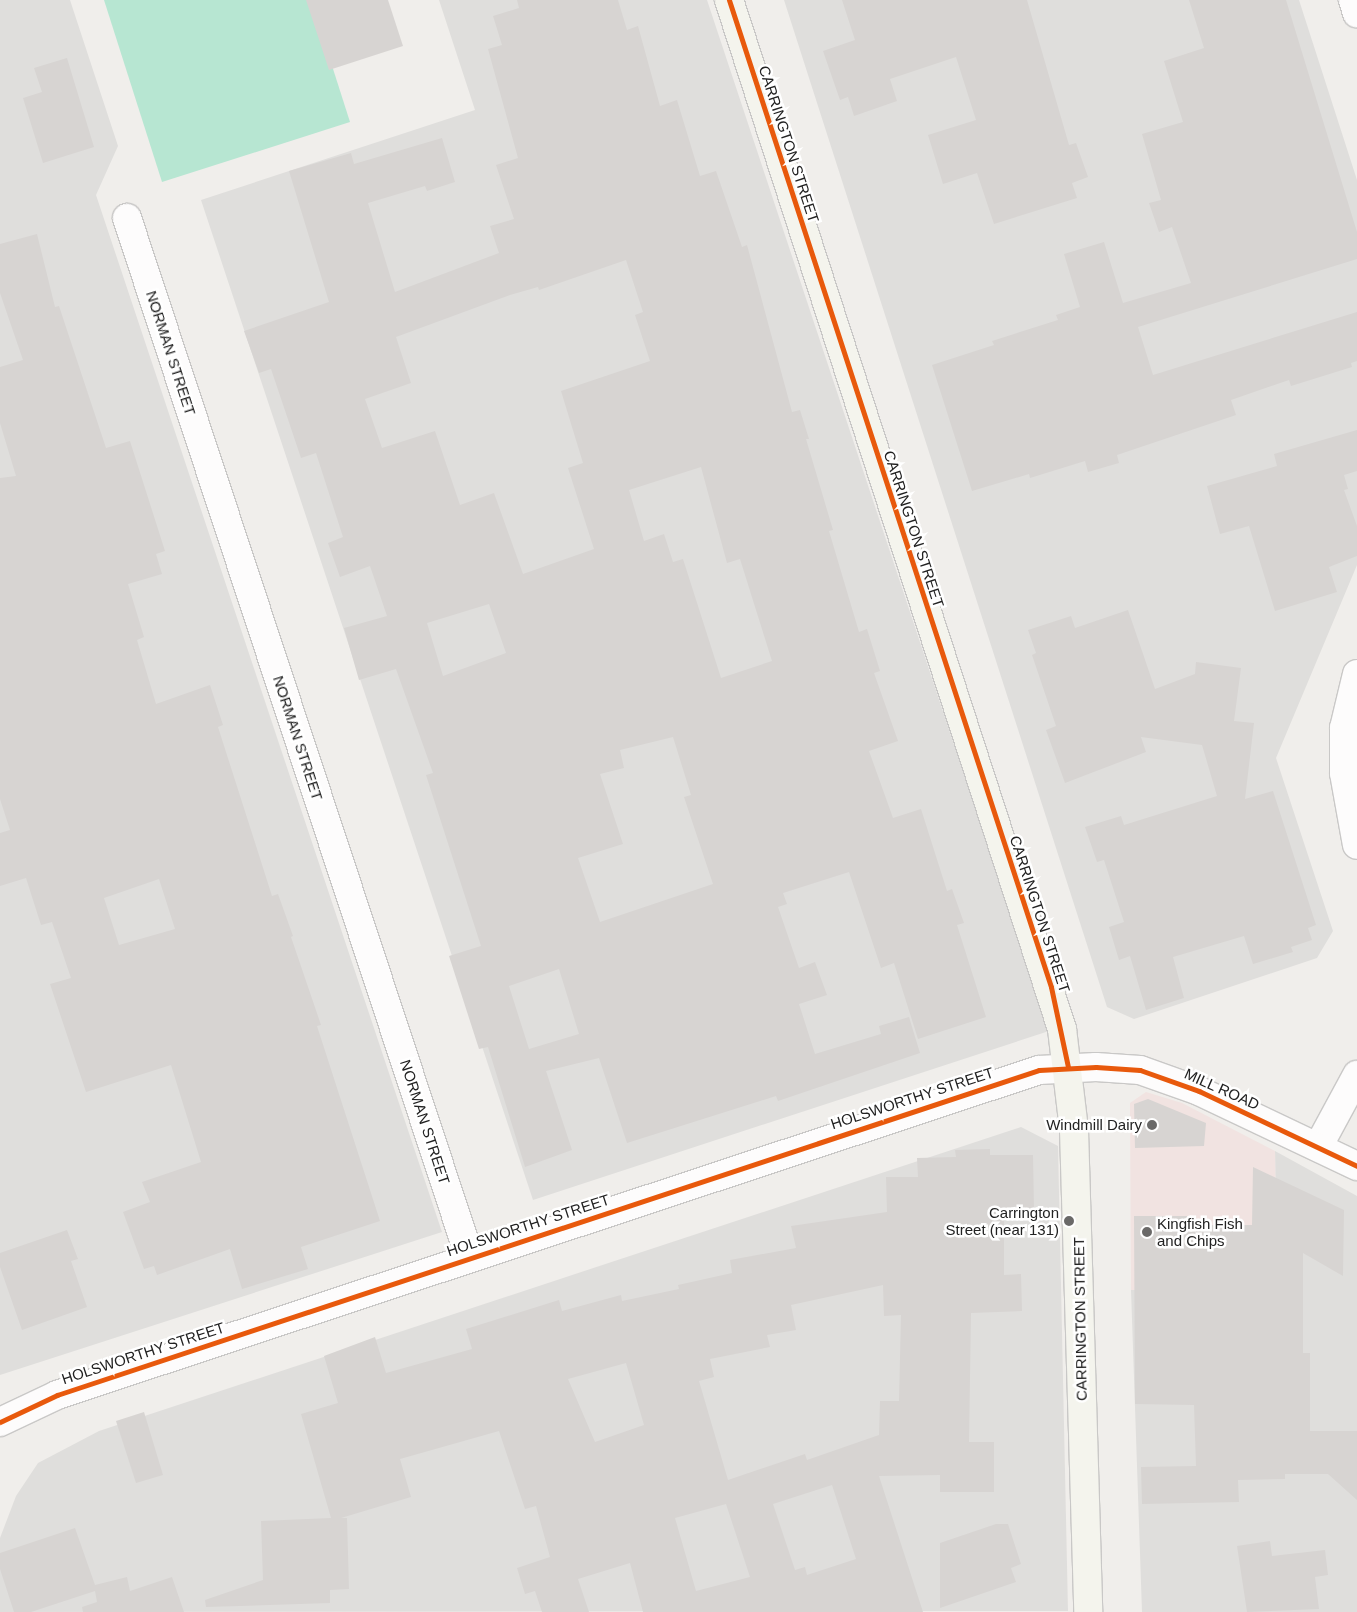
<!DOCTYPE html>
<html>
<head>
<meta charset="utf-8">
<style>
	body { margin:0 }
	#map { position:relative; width:1357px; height:1612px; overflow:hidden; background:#f0eeeb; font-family:Helvetica,sans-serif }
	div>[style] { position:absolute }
	.residential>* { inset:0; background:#dfdedc }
	.commercial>* { inset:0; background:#f1e3e1 }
	.pitch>* { inset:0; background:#b7e6d2 }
	.building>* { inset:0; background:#d7d4d2 }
	.roads { filter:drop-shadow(1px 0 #c9c8c7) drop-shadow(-1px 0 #c9c8c7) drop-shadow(0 1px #c9c8c7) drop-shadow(0 -1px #c9c8c7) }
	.minor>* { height:28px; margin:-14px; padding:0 14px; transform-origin:14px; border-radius:14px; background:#fdfcfc }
	.secondary>* { height:28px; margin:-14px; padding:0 14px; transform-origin:14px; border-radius:14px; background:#f4f4ed }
	.cycleway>* { height:5px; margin:-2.5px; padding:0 2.5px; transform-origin:2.5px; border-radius:2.5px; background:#e8590c }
	.dots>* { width:14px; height:14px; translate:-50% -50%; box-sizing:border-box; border:2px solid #fff; border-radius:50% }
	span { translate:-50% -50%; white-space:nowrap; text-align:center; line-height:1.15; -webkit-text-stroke:5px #fff; paint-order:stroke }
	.street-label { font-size:15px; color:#222 }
	.poi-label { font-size:15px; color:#222 }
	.right { translate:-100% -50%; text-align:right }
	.left { translate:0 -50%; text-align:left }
</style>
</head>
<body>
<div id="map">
	<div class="residential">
		<i style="clip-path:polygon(0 0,70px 0,118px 146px,96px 195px,442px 1232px,0 1375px)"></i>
		<i style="clip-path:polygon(439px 0,707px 0,1049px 1031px,533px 1200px,201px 200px,475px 110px)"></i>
		<i style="clip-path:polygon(784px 0,1299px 0,1357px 180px,1357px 565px,1276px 758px,1333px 931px,1317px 958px,1134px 1019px,1107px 1007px)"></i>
		<i style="clip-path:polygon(1021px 1127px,1058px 1146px,1068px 1611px,0 1612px,0 1538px,16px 1496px,38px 1463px,99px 1431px)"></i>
		<i style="clip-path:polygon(1275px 1151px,1357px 1196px,1357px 1612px,1142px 1612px,1131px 1290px,1277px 1289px)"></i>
	</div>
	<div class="commercial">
		<i style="clip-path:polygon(1146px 1092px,1182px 1103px,1275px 1151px,1277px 1289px,1131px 1290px,1130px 1103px)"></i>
	</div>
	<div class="pitch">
		<i style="clip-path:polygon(104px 0,311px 0,350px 122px,162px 182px)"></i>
	</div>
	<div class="building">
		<i style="clip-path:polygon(306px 0,388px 0,403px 46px,329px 70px)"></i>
		<i style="clip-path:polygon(evenodd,517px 0,618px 0,627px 30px,638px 26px,660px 106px,677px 100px,700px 176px,716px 171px,742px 247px,747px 245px,792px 412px,800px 410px,809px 439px,806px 439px,833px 530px,829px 531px,859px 632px,867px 629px,880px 671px,874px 673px,898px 741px,869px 751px,893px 818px,921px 809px,947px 891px,952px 889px,964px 923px,957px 925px,986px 1017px,918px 1039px,894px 963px,881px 968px,849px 872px,783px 893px,787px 904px,778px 907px,799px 968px,815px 962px,827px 995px,799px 1004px,815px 1054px,881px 1034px,879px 1026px,909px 1017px,920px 1053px,778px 1101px,776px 1096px,627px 1143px,599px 1058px,546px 1071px,572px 1150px,525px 1167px,488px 1047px,479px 1049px,449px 956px,481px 946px,426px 775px,433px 773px,396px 669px,359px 680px,344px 628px,387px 616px,370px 566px,340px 577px,328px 543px,343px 537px,316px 453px,301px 458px,271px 369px,259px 373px,244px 331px,329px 302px,289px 171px,351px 153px,354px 164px,442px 138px,455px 182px,427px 191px,425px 186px,368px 203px,395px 292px,499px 253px,490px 226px,514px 219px,496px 165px,518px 158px,488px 49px,502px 45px,493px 16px,519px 8px,517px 0,626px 260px,643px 312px,635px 315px,650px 361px,561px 391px,583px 463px,568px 468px,594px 549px,523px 574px,494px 493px,460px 505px,435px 431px,382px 448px,365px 399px,411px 383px,396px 337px,510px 295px,538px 287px,539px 290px,626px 260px,517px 0,701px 467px,727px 563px,740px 559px,772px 661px,721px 678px,683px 559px,673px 562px,664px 534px,644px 541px,629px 490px,701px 467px,517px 0,489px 604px,506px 653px,443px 676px,427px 623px,489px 604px,517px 0,673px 737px,691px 795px,684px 797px,713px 884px,600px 922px,578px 858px,623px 844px,600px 774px,624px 768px,620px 750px,673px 737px,517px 0,559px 969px,579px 1034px,529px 1049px,509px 986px,559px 969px)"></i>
		<i style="clip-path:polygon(842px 0,1027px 0,1069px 145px,1076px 143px,1088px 177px,1072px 183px,1077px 198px,994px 224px,977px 173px,943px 184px,928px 135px,976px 120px,956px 57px,890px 79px,897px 101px,854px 116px,848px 97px,840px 100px,823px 51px,855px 40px)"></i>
		<i style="clip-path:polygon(1189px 0,1286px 0,1357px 232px,1357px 259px,1138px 327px,1153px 375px,1357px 312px,1357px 361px,1351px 363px,1352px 367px,1291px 386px,1289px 380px,1231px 400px,1236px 415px,1117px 455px,1119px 463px,1088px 472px,1085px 461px,1030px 478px,1029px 474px,972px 491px,932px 365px,994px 345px,992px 341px,1058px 320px,1056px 315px,1080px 307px,1064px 254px,1104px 242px,1123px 303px,1191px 283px,1172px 227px,1159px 232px,1149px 203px,1161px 200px,1142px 134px,1183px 122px,1164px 61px,1204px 48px)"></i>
		<i style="clip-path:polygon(67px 58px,94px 147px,43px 163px,23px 98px,42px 92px,34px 68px)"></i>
		<i style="clip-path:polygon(evenodd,37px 234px,55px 307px,59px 306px,106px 448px,130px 441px,165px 551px,156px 554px,162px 574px,128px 584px,144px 637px,137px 640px,156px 704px,210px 685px,223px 725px,218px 727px,242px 802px,272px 896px,278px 894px,293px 936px,291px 937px,321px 1025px,317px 1026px,380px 1221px,301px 1247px,308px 1269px,242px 1289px,230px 1249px,157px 1275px,154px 1266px,144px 1269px,123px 1212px,150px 1202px,142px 1182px,201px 1162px,171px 1065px,86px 1092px,50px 984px,71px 978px,52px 922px,41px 925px,26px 878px,0 886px,0 833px,10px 830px,0 799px,0 478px,16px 476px,0 423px,0 367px,23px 360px,0 293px,0 244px,37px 234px,159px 879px,175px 929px,119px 945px,104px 898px,159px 879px)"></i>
		<i style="clip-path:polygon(1357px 430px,1357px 471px,1344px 475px,1348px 489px,1344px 490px,1357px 526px,1357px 556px,1329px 567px,1337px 592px,1275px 611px,1249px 526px,1220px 534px,1207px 486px,1277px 466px,1274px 454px)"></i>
		<i style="clip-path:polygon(1128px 610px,1155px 689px,1195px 674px,1196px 662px,1241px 668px,1234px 721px,1254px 723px,1245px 799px,1273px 791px,1316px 925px,1308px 928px,1312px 940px,1291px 947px,1293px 952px,1253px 964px,1244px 936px,1173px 957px,1184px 998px,1146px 1010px,1130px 956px,1119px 960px,1109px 927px,1124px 922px,1104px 860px,1097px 862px,1085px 827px,1121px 816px,1124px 825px,1217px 796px,1202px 745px,1141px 737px,1146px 752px,1065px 783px,1046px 730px,1056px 726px,1032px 655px,1036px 653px,1028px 630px,1071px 616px,1075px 628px)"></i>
		<i style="clip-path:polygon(1148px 1099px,1206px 1123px,1204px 1146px,1135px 1148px,1134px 1104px)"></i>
		<i style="clip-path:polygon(evenodd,990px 1149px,990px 1155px,1033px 1155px,1034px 1210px,1004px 1211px,1004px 1275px,1021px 1274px,1022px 1311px,971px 1313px,969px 1442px,994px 1442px,994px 1492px,940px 1492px,940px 1475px,879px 1476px,923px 1612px,643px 1612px,630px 1563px,578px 1579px,589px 1612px,542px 1612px,535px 1591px,525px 1594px,517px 1568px,550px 1557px,536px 1506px,525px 1509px,499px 1431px,400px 1459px,411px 1497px,341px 1518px,347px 1518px,349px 1589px,330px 1590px,330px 1603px,206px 1607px,205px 1600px,263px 1580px,261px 1521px,331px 1518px,301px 1414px,338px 1403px,324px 1356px,375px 1337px,386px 1373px,472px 1349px,466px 1329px,559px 1300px,562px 1311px,621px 1295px,622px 1301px,679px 1289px,678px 1285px,732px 1273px,730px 1260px,796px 1248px,791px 1226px,887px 1212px,886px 1177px,918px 1177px,917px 1158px,956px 1157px,955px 1150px,990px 1149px,883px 1285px,884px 1316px,901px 1315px,899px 1401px,880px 1401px,879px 1435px,807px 1460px,805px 1454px,728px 1480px,699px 1381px,714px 1377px,710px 1359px,770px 1347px,767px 1335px,796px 1330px,791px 1305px,883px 1285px,990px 1149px,626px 1363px,644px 1425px,595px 1442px,568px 1379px,626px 1363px,990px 1149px,832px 1485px,856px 1559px,807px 1575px,805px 1567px,795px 1570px,773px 1504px,832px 1485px,990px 1149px,726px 1504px,750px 1577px,696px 1591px,675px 1518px,726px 1504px)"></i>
		<i style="clip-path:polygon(1253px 1167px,1344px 1210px,1343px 1276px,1303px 1253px,1303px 1353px,1310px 1353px,1310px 1431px,1357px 1431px,1357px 1500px,1328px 1474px,1285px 1474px,1285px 1479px,1238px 1480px,1239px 1502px,1142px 1504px,1141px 1467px,1196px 1466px,1194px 1405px,1135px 1404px,1134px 1216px,1187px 1216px,1187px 1225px,1252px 1225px)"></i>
		<i style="clip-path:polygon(67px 1230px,78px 1259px,71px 1261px,87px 1307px,22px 1330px,0 1267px,0 1253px)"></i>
		<i style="clip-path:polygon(144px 1412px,163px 1475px,136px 1483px,116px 1421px)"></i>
		<i style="clip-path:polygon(996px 1524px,1008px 1524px,1021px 1564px,1011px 1568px,1016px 1582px,940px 1608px,940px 1543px)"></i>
		<i style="clip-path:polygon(75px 1528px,95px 1585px,127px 1577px,130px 1591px,172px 1577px,184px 1612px,83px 1612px,82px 1607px,97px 1602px,95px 1591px,31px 1612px,14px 1612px,0 1569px,0 1553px)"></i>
		<i style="clip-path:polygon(1270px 1541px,1272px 1556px,1325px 1550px,1328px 1575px,1315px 1577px,1319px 1609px,1247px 1612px,1237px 1546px)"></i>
	</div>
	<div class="roads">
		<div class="minor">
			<i style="left:1353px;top:0;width:14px;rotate:73deg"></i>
			<i style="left:127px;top:218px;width:1095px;rotate:71.75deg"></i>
			<i style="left:1357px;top:674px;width:56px;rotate:103.5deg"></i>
			<i style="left:1344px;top:728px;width:45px;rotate:90deg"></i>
			<i style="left:1344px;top:773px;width:73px;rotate:79.8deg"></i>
			<i style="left:1318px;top:1147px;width:82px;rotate:-61.6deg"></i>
			<i style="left:0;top:1422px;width:63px;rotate:-25.3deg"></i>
			<i style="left:57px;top:1395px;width:1034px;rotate:-18.31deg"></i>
			<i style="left:1039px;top:1070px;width:57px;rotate:-3deg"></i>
			<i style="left:1096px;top:1067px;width:44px;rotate:3.9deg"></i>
			<i style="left:1140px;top:1070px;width:63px;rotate:19.6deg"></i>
			<i style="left:1199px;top:1091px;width:175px;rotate:25.4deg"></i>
		</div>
		<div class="secondary">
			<i style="left:729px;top:0;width:1082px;rotate:72.07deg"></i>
			<i style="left:1062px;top:1029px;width:102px;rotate:83.2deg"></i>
			<i style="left:1074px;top:1130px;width:482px;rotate:88.3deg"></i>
		</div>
	</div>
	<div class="cycleway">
		<i style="left:729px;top:0;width:1038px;rotate:71.93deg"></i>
		<i style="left:1051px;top:987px;width:82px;rotate:78deg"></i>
		<i style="left:0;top:1422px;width:63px;rotate:-25.3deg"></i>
		<i style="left:57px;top:1395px;width:1034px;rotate:-18.31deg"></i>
		<i style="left:1039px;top:1070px;width:57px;rotate:-3deg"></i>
		<i style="left:1096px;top:1067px;width:44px;rotate:3.9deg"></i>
		<i style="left:1140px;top:1070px;width:63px;rotate:19.6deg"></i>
		<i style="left:1199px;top:1091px;width:175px;rotate:25.4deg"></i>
	</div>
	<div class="dots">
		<i style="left:1152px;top:1125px;background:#6a6968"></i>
		<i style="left:1069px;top:1221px;background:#6a6968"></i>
		<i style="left:1147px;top:1232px;background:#6a6968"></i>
	</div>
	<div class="street-label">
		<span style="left:789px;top:144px;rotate:72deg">CARRINGTON STREET</span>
		<span style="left:171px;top:353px;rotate:72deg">NORMAN STREET</span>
		<span style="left:914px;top:529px;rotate:72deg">CARRINGTON STREET</span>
		<span style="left:298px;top:738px;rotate:72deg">NORMAN STREET</span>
		<span style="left:1040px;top:914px;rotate:72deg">CARRINGTON STREET</span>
		<span style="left:1222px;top:1089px;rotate:24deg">MILL ROAD</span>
		<span style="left:912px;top:1098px;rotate:-18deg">HOLSWORTHY STREET</span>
		<span style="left:425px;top:1122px;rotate:72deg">NORMAN STREET</span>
		<span style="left:528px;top:1225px;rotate:-18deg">HOLSWORTHY STREET</span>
		<span style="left:1080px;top:1319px;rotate:-91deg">CARRINGTON STREET</span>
		<span style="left:143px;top:1353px;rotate:-18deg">HOLSWORTHY STREET</span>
	</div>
	<div class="poi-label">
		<span class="right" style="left:1142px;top:1125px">Windmill Dairy</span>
		<span class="right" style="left:1059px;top:1221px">Carrington<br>Street (near 131)</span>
		<span class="left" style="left:1157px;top:1232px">Kingfish Fish<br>and Chips</span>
	</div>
</div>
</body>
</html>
